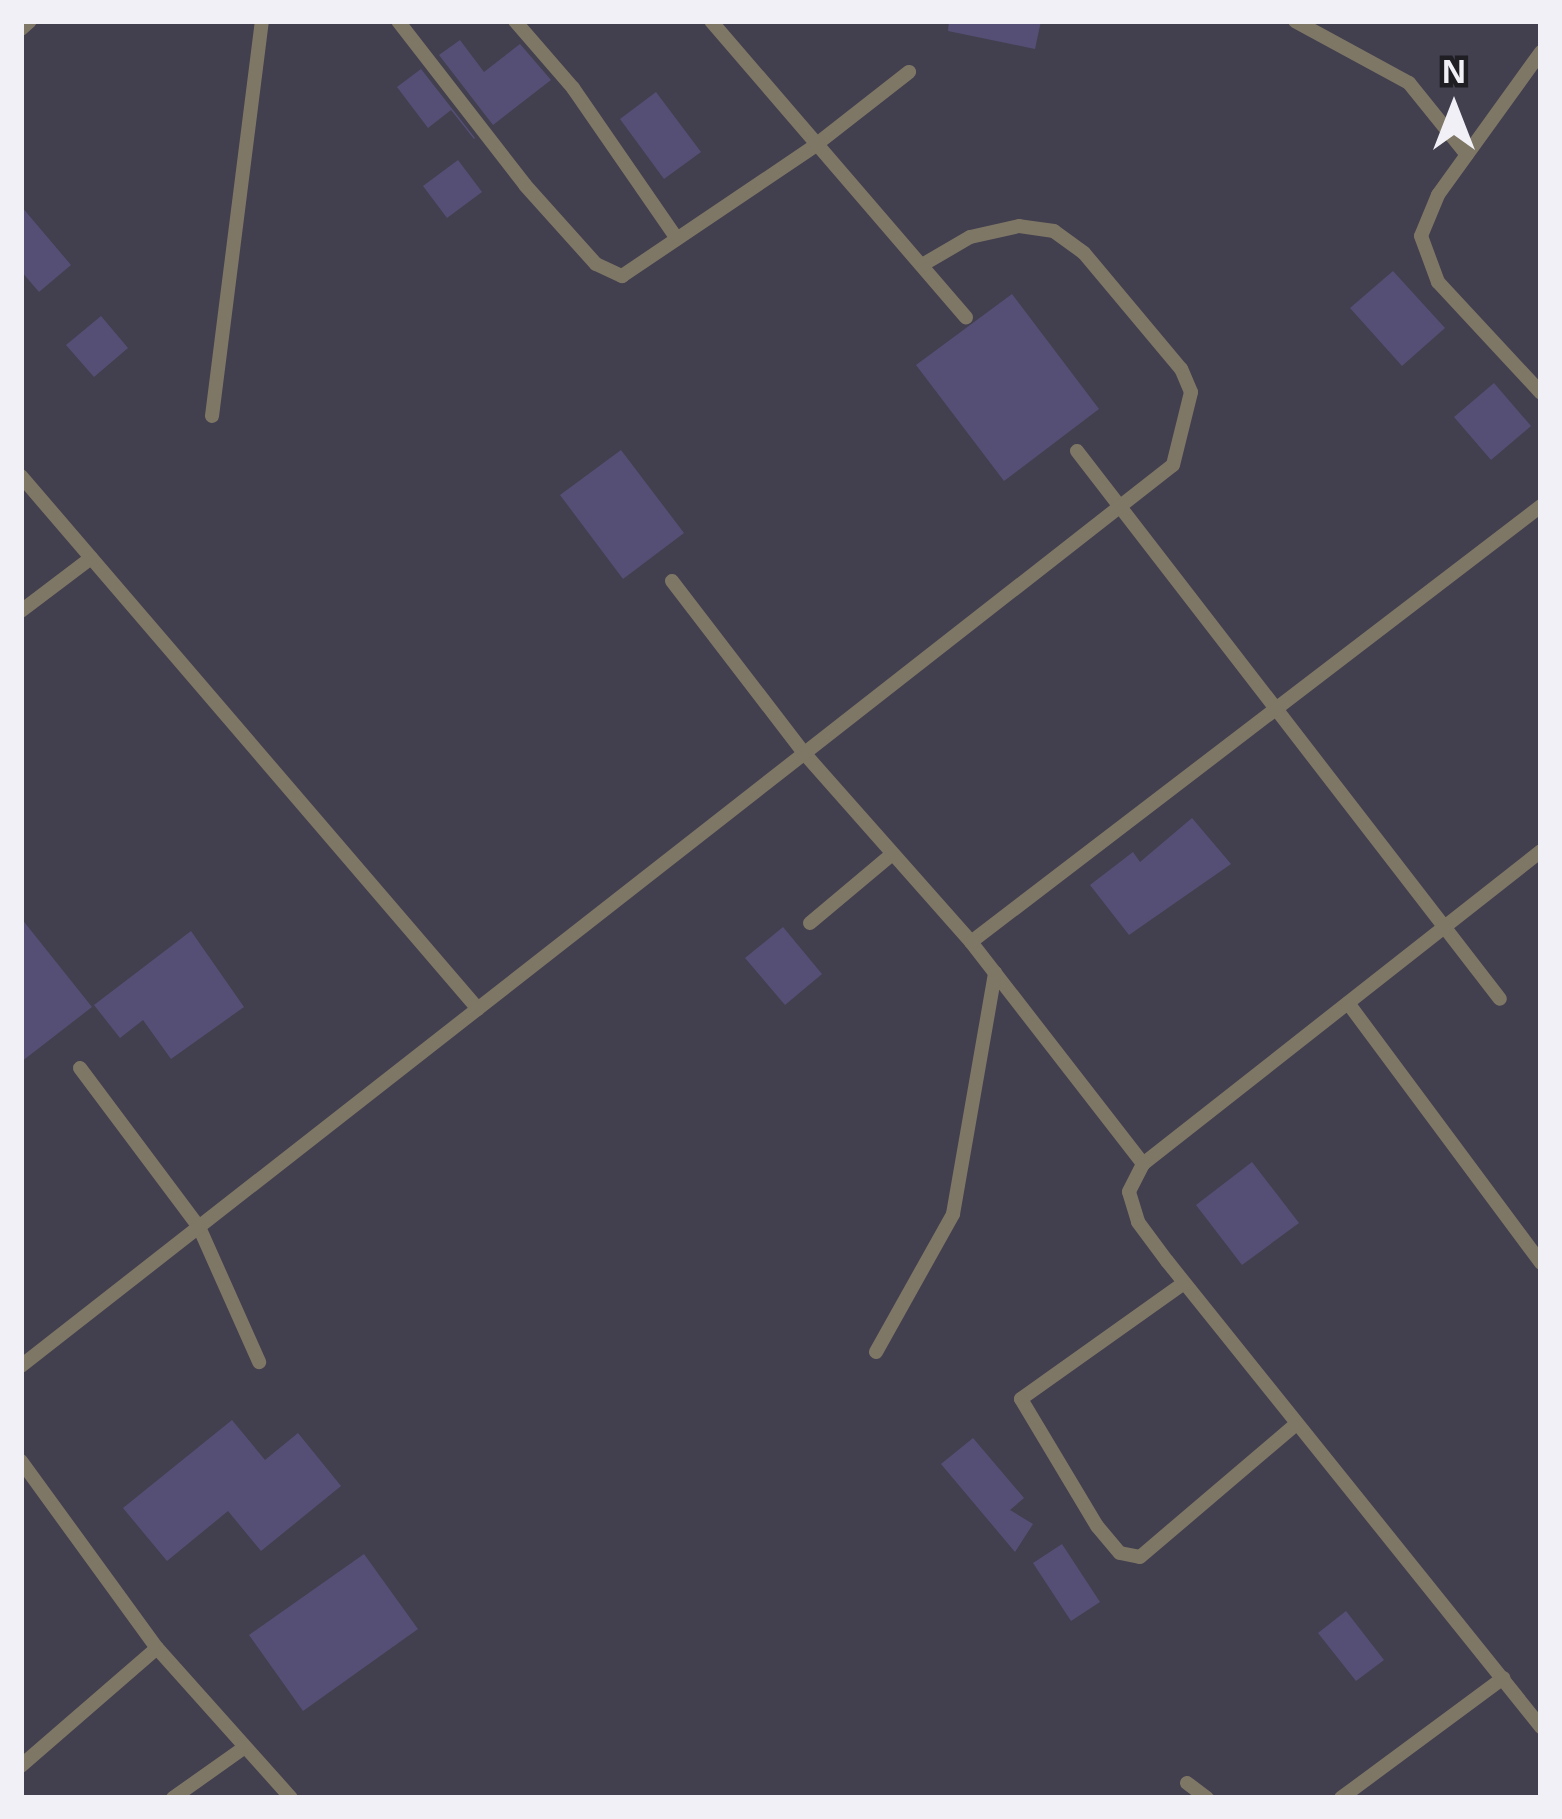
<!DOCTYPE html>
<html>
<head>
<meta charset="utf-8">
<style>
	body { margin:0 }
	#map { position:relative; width:1562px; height:1819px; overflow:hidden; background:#383641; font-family:Helvetica,sans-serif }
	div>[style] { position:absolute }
	.built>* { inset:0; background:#423f4f }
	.building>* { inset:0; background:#564f75 }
	.service>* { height:14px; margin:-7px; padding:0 7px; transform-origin:7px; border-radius:7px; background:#7f7765 }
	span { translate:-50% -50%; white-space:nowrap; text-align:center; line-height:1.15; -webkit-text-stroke:12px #1f1e23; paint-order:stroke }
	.frame { position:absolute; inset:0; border:24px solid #f1f0f6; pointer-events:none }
	.north { position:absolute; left:1394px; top:48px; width:120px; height:120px; -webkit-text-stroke:9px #1f1e23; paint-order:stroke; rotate:0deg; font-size:33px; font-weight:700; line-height:48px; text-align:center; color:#f1f0f6 }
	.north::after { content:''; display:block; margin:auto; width:42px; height:54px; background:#f1f0f6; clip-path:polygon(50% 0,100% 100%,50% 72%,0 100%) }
</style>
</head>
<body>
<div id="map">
	<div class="built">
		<i style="clip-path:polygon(21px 21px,1541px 21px,1541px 1798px,21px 1798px)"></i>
	</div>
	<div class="building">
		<i style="clip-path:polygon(949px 21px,1041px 21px,1035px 49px,948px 31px)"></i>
		<i style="clip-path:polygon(460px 40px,484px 72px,520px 44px,551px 80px,493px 125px,439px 55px)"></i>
		<i style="clip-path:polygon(421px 69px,475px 138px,474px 139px,451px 110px,428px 128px,397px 87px)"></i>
		<i style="clip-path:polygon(656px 92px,701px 152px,664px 179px,620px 119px)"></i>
		<i style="clip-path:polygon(458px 160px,482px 192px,447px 218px,423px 186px)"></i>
		<i style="clip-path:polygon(21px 206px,71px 265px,39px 292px,21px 271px)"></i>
		<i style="clip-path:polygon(1393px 271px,1445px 328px,1402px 366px,1350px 308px)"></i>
		<i style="clip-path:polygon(1012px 294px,1099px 409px,1004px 481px,916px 365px)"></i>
		<i style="clip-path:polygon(101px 316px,128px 348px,94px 377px,66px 345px)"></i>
		<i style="clip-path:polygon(1494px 383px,1531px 426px,1491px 460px,1454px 417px)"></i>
		<i style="clip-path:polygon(621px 450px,684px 533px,623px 579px,560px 495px)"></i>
		<i style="clip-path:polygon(1192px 818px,1231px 864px,1129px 935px,1090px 885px,1133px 852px,1140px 862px)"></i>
		<i style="clip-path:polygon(21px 918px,92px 1007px,21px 1062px)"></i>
		<i style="clip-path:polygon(783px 927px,822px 974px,785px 1005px,745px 958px)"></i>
		<i style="clip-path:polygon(191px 931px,244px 1007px,171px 1059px,143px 1020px,120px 1038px,94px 1005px)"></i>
		<i style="clip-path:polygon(1252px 1162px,1299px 1223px,1242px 1265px,1196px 1205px)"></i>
		<i style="clip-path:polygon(232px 1420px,265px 1460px,298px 1433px,341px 1486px,261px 1551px,228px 1511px,167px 1561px,123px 1508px)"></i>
		<i style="clip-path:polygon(973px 1438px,1024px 1498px,1010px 1510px,1033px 1524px,1015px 1552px,941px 1464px)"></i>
		<i style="clip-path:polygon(1062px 1544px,1100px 1602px,1071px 1621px,1033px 1563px)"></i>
		<i style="clip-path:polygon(364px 1554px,418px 1629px,303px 1711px,249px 1635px)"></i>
		<i style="clip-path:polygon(1346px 1611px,1384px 1660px,1356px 1681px,1318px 1633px)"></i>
	</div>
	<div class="service">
		<i style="left:398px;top:21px;width:207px;rotate:52.2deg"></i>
		<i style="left:525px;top:185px;width:106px;rotate:48.1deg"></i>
		<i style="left:596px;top:264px;width:29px;rotate:25deg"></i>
		<i style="left:622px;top:276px;width:230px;rotate:-34deg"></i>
		<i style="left:813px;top:147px;width:122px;rotate:-38deg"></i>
		<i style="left:515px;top:21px;width:89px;rotate:49.1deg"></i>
		<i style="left:573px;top:88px;width:183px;rotate:55.4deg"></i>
		<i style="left:711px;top:21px;width:391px;rotate:49.3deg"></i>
		<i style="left:1295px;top:21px;width:130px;rotate:28.5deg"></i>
		<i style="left:1409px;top:83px;width:92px;rotate:51.1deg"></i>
		<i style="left:21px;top:29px;width:12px;rotate:-42deg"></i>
		<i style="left:1541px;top:52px;width:176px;rotate:125.8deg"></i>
		<i style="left:1438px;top:195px;width:44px;rotate:112.5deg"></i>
		<i style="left:1421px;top:236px;width:49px;rotate:69.7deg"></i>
		<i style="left:1438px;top:282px;width:151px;rotate:47.1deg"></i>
		<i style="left:212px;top:416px;width:398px;rotate:-82.8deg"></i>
		<i style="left:1077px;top:451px;width:692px;rotate:52.34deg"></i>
		<i style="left:21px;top:476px;width:702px;rotate:49.39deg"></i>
		<i style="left:672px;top:581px;width:217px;rotate:52.5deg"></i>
		<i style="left:804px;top:753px;width:252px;rotate:48.5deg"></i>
		<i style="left:971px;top:942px;width:281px;rotate:52.2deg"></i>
		<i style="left:21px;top:611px;width:88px;rotate:-37.1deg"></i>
		<i style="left:1541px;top:851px;width:506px;rotate:141.82deg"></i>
		<i style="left:1143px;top:1164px;width:31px;rotate:117deg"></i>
		<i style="left:1129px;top:1192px;width:31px;rotate:73deg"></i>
		<i style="left:1138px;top:1222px;width:49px;rotate:53.4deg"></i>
		<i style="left:1167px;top:1261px;width:598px;rotate:51.25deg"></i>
		<i style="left:810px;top:923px;width:106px;rotate:-40deg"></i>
		<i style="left:971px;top:942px;width:718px;rotate:-37.41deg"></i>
		<i style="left:1348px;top:1003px;width:324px;rotate:53.4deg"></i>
		<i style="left:80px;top:1068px;width:199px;rotate:53.2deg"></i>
		<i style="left:199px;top:1227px;width:148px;rotate:66deg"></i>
		<i style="left:1184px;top:1283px;width:200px;rotate:144.6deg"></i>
		<i style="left:1021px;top:1399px;width:148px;rotate:59.1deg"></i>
		<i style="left:1097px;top:1526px;width:35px;rotate:50deg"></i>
		<i style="left:1120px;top:1553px;width:20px;rotate:11deg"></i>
		<i style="left:1140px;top:1557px;width:205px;rotate:-40.4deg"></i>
		<i style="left:876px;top:1352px;width:158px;rotate:-60.8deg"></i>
		<i style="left:953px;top:1214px;width:245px;rotate:-80.1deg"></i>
		<i style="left:21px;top:1366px;width:1462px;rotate:-38.03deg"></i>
		<i style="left:1173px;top:465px;width:75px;rotate:-76.1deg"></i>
		<i style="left:1191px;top:392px;width:25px;rotate:-113deg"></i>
		<i style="left:1181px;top:369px;width:151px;rotate:-129.9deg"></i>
		<i style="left:1084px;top:253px;width:37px;rotate:-144deg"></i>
		<i style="left:1054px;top:231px;width:35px;rotate:-172deg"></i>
		<i style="left:1019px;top:226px;width:50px;rotate:167.3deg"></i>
		<i style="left:970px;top:237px;width:56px;rotate:149.7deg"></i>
		<i style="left:21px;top:1461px;width:231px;rotate:54deg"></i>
		<i style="left:157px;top:1648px;width:180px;rotate:139.1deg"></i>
		<i style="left:157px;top:1648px;width:201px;rotate:48.2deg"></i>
		<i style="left:1187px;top:1783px;width:25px;rotate:37deg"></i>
		<i style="left:173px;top:1798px;width:88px;rotate:-35.3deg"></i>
		<i style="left:1341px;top:1798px;width:202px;rotate:-36.5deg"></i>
	</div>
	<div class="frame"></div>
	<div class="north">N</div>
</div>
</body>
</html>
